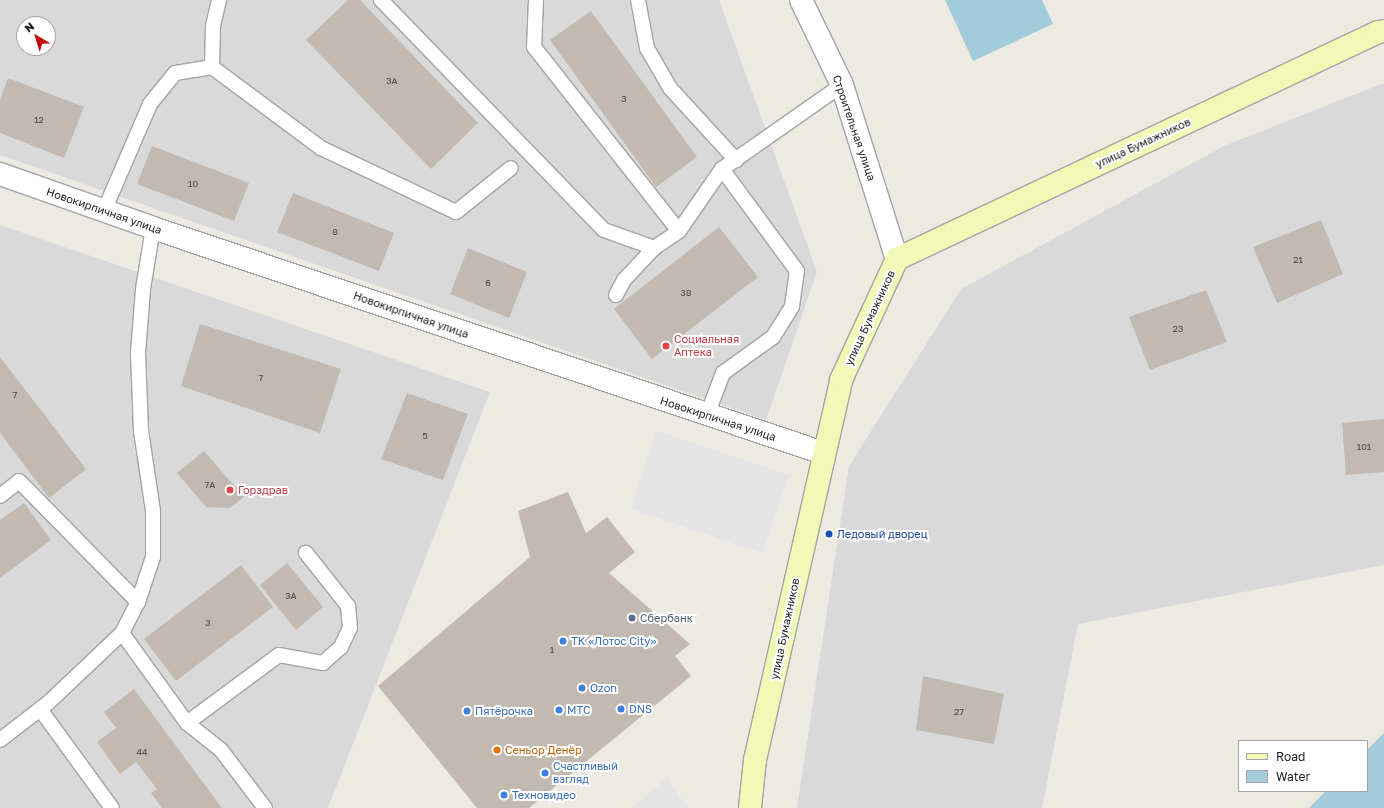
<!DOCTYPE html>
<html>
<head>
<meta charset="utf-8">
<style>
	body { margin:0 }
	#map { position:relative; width:1384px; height:808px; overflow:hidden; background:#edeae1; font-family:"Golos Text",sans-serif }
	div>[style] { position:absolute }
	.residential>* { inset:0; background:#dad9d9 }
	.parking>* { inset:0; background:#e4e4e4 }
	.water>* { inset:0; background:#a2ccdb }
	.building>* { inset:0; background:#c2b9b1 }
	.roads { filter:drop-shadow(1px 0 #a3a3a3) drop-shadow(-1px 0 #a3a3a3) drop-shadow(0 1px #a3a3a3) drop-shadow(0 -1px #a3a3a3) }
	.lane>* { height:14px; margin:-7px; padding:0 7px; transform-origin:7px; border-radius:7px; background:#fff }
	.street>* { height:22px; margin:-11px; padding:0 11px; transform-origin:11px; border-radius:11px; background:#fff }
	.secondary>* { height:22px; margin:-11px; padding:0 11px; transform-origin:11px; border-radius:11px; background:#f2f8b5 }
	.dots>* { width:11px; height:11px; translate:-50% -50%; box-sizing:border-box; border:2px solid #fff; border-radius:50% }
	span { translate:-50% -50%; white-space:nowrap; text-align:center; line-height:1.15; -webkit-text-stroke:4px #fff; paint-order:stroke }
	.number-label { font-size:9px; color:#464341 }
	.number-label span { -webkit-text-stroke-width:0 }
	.street-label { font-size:11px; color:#1c1c1c }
	.health-label { font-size:11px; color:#be3a42 }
	.left { translate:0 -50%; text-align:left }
	.transit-label { font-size:11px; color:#164399 }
	.service-label { font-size:11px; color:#4e5e75 }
	.shop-label { font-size:11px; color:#366cbe }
	.food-label { font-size:11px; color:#c56008 }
	.legend { position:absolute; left:1238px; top:740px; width:130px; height:52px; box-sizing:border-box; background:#fff; border:1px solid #a4a4a4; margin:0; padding:5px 7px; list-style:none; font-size:12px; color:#1c1c1c }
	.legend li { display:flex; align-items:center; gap:8px; height:20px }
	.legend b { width:20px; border:1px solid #a4a4a4 }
	.north { position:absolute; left:16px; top:16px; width:40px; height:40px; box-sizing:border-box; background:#fff; border:1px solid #a4a4a4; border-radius:50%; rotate:322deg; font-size:11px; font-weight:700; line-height:16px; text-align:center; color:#1c1c1c }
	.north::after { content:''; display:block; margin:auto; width:14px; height:18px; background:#c50a03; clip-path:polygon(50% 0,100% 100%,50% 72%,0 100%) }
</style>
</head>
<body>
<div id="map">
	<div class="residential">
		<i style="clip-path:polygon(evenodd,0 0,719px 0,817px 272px,766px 420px,0 155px,0 0,24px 24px,48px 24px,48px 48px,24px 48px,24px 24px)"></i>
		<i style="clip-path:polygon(1384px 83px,1384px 565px,1078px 624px,1042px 808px,797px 808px,849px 466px,961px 289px,1226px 145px)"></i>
		<i style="clip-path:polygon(0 225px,490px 392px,328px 808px,0 808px)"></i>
	</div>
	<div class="parking">
		<i style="clip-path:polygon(657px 431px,789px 475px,762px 553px,631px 509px)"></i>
		<i style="clip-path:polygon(667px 778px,688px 808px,631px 808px)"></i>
	</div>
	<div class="water">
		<i style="clip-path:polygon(945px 0,1042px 0,1053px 24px,973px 61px)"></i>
		<i style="clip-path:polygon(1384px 733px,1384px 808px,1309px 808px,1326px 791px,1367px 791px,1367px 750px)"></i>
	</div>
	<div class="building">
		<i style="clip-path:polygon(348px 0,360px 0,478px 123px,431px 169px,306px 40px)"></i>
		<i style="clip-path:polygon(591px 11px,697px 157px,656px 187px,550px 40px)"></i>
		<i style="clip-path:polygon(8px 78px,84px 107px,64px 158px,0 133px,0 100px)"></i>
		<i style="clip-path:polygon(152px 146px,249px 183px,234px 221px,137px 184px)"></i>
		<i style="clip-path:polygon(293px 193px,394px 233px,379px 271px,277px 232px)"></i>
		<i style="clip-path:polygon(1321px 220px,1343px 274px,1277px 303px,1253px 247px)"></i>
		<i style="clip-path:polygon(719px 227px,758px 277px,652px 359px,614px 309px)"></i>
		<i style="clip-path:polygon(468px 248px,527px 272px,509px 318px,450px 294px)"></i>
		<i style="clip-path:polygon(1206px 290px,1227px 342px,1150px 370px,1129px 317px)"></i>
		<i style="clip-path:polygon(200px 324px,341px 369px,320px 433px,181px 386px)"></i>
		<i style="clip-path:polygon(0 357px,86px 469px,49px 498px,0 433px)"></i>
		<i style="clip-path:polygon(407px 393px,468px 414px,443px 480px,381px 459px)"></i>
		<i style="clip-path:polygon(1384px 419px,1384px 472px,1346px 475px,1342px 423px)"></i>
		<i style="clip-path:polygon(204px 451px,244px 497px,230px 508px,206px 507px,177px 473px)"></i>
		<i style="clip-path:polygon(568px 492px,586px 533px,607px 517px,635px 552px,609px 573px,690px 644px,675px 656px,691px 676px,529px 808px,477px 808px,378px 686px,530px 557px,518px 511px)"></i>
		<i style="clip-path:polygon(24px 503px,51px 540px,0 578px,0 520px)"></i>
		<i style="clip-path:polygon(287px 563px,323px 607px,296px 630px,260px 585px)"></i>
		<i style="clip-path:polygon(241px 565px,273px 607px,176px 681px,144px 639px)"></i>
		<i style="clip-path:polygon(923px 676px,1004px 694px,994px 744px,916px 730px)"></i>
		<i style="clip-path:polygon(134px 689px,222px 808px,162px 808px,151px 793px,157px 789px,136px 762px,120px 774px,97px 742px,116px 728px,104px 712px)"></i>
	</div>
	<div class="roads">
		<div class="lane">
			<i style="left:381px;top:0;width:320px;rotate:45.9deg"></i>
			<i style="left:604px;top:230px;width:53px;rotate:19.8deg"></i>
			<i style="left:536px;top:0;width:47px;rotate:92.4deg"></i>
			<i style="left:534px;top:47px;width:234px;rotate:51.8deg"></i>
			<i style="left:638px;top:0;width:49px;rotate:79.4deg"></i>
			<i style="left:647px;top:48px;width:46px;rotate:60.1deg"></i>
			<i style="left:670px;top:88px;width:98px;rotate:47.5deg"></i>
			<i style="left:212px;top:67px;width:136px;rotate:36.6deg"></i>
			<i style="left:321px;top:148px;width:149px;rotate:25.4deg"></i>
			<i style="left:456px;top:212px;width:70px;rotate:-38.7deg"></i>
			<i style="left:104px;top:211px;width:116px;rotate:-66.7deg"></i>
			<i style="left:150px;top:104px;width:40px;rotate:-51deg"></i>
			<i style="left:175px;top:73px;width:37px;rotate:-9deg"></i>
			<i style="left:212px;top:67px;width:41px;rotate:-88.6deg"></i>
			<i style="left:213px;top:26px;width:27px;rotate:-77deg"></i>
			<i style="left:616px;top:295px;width:17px;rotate:-62deg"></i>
			<i style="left:624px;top:280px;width:44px;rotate:-46.8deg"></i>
			<i style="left:654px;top:248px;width:30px;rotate:-34deg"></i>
			<i style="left:679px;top:231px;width:75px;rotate:-55.3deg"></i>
			<i style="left:707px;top:415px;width:45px;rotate:-69.1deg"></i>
			<i style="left:723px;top:373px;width:62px;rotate:-35.8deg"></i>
			<i style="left:773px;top:337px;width:36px;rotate:-58deg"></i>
			<i style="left:792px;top:306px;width:35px;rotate:-82deg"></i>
			<i style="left:797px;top:271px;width:127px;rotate:-126.3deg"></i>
			<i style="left:722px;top:169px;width:146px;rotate:-35deg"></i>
			<i style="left:0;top:496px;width:24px;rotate:-38deg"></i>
			<i style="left:19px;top:481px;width:170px;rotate:45.5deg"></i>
			<i style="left:122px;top:633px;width:111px;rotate:54.2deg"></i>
			<i style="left:187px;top:723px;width:43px;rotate:38.5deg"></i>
			<i style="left:221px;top:750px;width:73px;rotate:52.8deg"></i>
			<i style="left:40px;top:709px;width:122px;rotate:54deg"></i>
			<i style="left:187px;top:723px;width:114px;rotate:-36.5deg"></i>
			<i style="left:279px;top:655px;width:45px;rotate:10.3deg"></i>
			<i style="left:323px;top:663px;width:24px;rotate:-42deg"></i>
			<i style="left:341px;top:647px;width:21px;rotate:-65deg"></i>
			<i style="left:350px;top:628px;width:22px;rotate:-95deg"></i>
			<i style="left:348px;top:606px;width:68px;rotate:-128.4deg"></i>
			<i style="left:0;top:740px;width:61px;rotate:-37.6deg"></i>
			<i style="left:48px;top:703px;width:102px;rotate:-43.4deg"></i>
			<i style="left:122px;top:633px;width:35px;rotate:-63deg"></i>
			<i style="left:138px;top:602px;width:47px;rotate:-71.6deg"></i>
			<i style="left:153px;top:557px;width:46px;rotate:-90deg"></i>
			<i style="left:153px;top:511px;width:81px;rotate:-98.5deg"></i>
			<i style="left:141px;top:431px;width:78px;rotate:-92.2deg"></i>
			<i style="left:138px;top:353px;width:64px;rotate:-85.5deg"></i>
			<i style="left:143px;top:289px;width:62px;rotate:-80.7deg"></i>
		</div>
		<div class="street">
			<i style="left:801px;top:0;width:94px;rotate:64.2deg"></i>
			<i style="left:842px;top:85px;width:182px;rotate:72.5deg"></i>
			<i style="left:0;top:174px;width:162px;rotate:19.4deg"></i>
			<i style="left:153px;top:228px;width:707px;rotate:18.56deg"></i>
		</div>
		<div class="secondary">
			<i style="left:750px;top:808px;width:48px;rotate:-84.1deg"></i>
			<i style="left:755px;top:760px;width:390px;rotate:-77.2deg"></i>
			<i style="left:841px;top:380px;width:133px;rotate:-65.2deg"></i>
			<i style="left:897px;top:259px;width:532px;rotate:-25.26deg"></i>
			<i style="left:1378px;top:32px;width:6px;rotate:-9deg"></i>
		</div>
	</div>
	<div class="dots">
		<i style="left:666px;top:346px;background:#e0444e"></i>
		<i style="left:230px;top:490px;background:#e0444e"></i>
		<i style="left:829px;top:534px;background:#1a4fb4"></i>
		<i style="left:632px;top:618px;background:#5c6f8a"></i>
		<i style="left:563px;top:641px;background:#3f7fe0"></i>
		<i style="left:582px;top:688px;background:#3f7fe0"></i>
		<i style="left:621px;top:709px;background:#3f7fe0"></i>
		<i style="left:559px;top:710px;background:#3f7fe0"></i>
		<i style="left:467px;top:711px;background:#3f7fe0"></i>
		<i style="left:497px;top:750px;background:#e8710a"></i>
		<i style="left:545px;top:773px;background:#3f7fe0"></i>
		<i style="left:504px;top:795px;background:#3f7fe0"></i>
	</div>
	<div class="number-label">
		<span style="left:392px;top:81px">3А</span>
		<span style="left:624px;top:99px">3</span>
		<span style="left:39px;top:120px">12</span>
		<span style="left:193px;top:184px">10</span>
		<span style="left:335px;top:232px">8</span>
		<span style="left:1298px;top:260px">21</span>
		<span style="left:488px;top:283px">6</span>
		<span style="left:686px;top:293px">38</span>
		<span style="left:1178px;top:329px">23</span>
		<span style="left:261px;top:378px">7</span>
		<span style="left:15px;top:395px">7</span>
		<span style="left:425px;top:436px">5</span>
		<span style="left:1364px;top:447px">101</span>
		<span style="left:210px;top:485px">7А</span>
		<span style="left:291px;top:596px">3А</span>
		<span style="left:208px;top:623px">3</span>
		<span style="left:552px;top:650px">1</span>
		<span style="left:959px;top:712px">27</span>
		<span style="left:142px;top:752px">44</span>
	</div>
	<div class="street-label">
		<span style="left:854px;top:128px;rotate:71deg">Строительная улица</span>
		<span style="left:1143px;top:143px;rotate:-25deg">улица Бумажников</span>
		<span style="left:104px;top:211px;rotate:19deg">Новокирпичная улица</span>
		<span style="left:411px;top:315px;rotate:19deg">Новокирпичная улица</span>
		<span style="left:870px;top:318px;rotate:-65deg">улица Бумажников</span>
		<span style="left:718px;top:419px;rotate:18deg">Новокирпичная улица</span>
		<span style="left:785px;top:629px;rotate:-78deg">улица Бумажников</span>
	</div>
	<div class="health-label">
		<span class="left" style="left:674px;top:346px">Социальная<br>Аптека</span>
		<span class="left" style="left:238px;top:490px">Горздрав</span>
	</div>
	<div class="transit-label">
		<span class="left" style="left:837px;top:534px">Ледовый дворец</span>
	</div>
	<div class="service-label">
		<span class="left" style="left:640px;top:618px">Сбербанк</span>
	</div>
	<div class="shop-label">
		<span class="left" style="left:571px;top:641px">ТК «Лотос City»</span>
		<span class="left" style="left:590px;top:688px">Ozon</span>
		<span class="left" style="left:629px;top:709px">DNS</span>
		<span class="left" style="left:567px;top:710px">МТС</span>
		<span class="left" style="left:475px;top:711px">Пятёрочка</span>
		<span class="left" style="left:553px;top:773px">Счастливый<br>взгляд</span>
		<span class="left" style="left:512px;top:795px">Техновидео</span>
	</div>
	<div class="food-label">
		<span class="left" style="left:505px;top:750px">Сеньор Денёр</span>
	</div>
	<ul class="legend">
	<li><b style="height:5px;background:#f2f8b5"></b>Road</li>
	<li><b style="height:11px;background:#a2ccdb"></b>Water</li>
	</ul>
	<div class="north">N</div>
</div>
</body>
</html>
